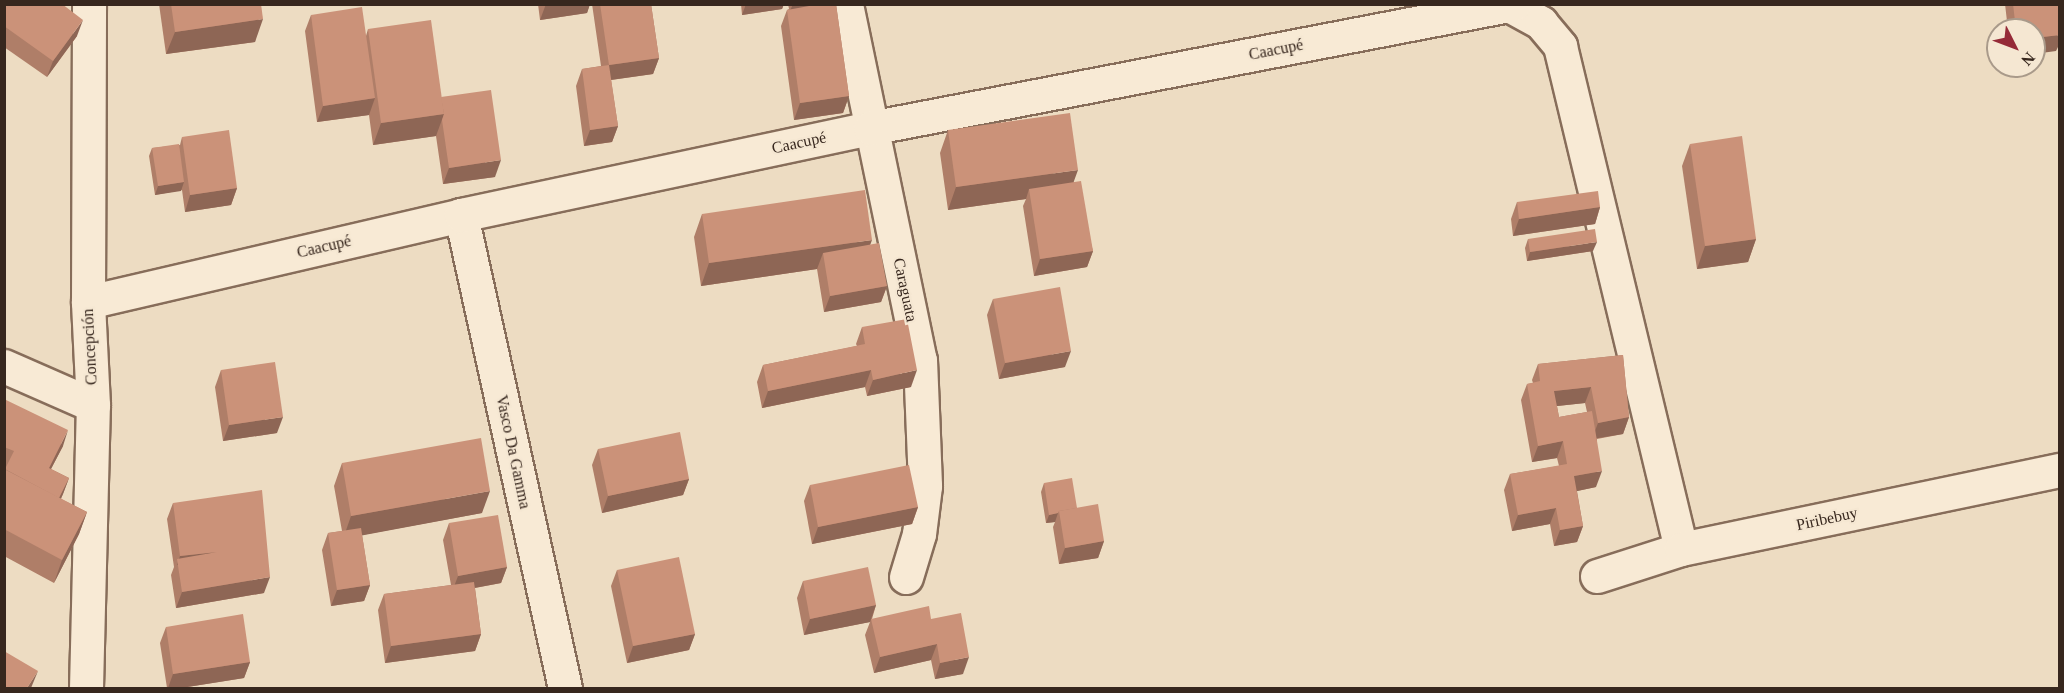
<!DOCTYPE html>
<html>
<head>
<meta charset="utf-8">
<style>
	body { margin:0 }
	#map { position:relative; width:2064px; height:693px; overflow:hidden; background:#eddcc2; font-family:"Times New Roman",serif }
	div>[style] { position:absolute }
	.roads { filter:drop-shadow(2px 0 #876d5a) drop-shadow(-2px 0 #876d5a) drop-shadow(0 2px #876d5a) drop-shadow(0 -2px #876d5a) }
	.minor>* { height:33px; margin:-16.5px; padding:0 16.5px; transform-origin:16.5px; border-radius:16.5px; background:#f8ead5 }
	.wall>* { inset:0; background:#af7e68 }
	.shaded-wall>* { inset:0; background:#8e6655 }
	.building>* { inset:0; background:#cb9279 }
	span { translate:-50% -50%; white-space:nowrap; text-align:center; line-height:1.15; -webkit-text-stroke:4.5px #f5e7d2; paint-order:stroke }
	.street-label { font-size:16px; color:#37271e }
	.frame { position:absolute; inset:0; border:6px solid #37271e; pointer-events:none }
	.north { position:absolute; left:1986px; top:18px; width:60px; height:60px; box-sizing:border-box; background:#f5e7d2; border:2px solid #a99a8a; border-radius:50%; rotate:132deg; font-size:16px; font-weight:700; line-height:24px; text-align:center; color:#37271e }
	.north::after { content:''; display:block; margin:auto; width:21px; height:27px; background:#952a37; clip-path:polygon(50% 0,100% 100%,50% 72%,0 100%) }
</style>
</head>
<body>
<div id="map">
	<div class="roads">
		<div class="minor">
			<i style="left:846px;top:4px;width:364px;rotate:78.3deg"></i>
			<i style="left:920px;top:360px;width:126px;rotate:87.7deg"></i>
			<i style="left:925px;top:486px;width:48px;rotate:97.1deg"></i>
			<i style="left:919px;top:534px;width:45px;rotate:106.8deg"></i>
			<i style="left:1509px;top:5px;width:37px;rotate:29deg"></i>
			<i style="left:1541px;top:23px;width:30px;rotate:50deg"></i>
			<i style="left:1560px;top:46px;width:517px;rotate:76.47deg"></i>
			<i style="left:461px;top:215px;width:484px;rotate:77.6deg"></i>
			<i style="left:88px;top:302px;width:383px;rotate:-13.1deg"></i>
			<i style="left:461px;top:215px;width:418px;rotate:-12deg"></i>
			<i style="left:870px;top:128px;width:656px;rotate:-10.9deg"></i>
			<i style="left:4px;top:366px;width:97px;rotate:23.7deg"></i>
			<i style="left:1597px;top:576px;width:88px;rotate:-17.8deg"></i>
			<i style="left:1681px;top:549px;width:387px;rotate:-11.8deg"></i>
			<i style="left:86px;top:688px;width:283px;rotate:-88.6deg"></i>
			<i style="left:93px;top:405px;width:103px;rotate:-92.8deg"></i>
			<i style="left:88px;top:302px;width:298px;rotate:-89.8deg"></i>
		</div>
	</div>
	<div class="wall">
		<i style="clip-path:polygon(4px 4px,77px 36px,47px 77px,4px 47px)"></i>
		<i style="clip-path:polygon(159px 4px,261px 4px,255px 42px,166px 54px)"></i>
		<i style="clip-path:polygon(538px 4px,590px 4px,587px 13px,540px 20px)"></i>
		<i style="clip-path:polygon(592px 4px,651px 4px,659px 58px,653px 74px,611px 80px,618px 126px,612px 142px,584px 146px,576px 86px,582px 69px,601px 66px)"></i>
		<i style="clip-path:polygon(741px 4px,784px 4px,782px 9px,742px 15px)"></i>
		<i style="clip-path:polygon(788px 4px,836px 4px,849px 96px,843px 113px,794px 120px,781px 26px,787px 10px,789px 9px)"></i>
		<i style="clip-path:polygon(2005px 4px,2059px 4px,2056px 51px,2034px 30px,2008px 30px)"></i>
		<i style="clip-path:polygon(311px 15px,366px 36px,368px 29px,441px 97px,495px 177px,443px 184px,436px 136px,373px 145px,369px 115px,317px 122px,305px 31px)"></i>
		<i style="clip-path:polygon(948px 130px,1074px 182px,1093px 251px,1087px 267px,1034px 276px,1023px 206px,1026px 199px,948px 210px,940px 153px)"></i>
		<i style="clip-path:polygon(182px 137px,237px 188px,231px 205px,185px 212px,182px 190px,155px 195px,149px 156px,152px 148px,180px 145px)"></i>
		<i style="clip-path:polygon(1690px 144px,1756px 239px,1748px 262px,1697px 269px,1682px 166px)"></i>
		<i style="clip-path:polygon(1517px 202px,1600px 207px,1595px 224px,1513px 236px,1511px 219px)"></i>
		<i style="clip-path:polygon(702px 214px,870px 245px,887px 286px,881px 302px,824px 312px,817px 269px,701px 286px,694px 237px)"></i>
		<i style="clip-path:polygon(1528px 239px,1593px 251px,1527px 261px,1525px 248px)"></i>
		<i style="clip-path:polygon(993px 299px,1065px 367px,999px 379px,987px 315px)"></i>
		<i style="clip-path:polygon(862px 327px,911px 387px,867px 396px,865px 387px,762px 408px,757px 382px,763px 365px,857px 346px,856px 344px)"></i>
		<i style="clip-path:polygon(evenodd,1623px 355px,1629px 417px,1623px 434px,1597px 439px,1596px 487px,1577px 491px,1583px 526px,1577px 542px,1554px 546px,1550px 524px,1512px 531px,1504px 490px,1510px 474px,1559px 466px,1557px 458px,1532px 462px,1521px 400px,1527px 384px,1533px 383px,1532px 380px,1538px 364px,1623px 355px,1585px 403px,1587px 412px,1559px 417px,1557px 406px,1585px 403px)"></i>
		<i style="clip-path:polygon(221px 370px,277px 433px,223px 441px,215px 387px)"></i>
		<i style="clip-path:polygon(4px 399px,63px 446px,51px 469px,69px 478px,61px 499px,87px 512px,79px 534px,54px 583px,4px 556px,4px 469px,6px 466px,4px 466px)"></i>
		<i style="clip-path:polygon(598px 449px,689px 479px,683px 495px,602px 513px,592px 465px)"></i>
		<i style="clip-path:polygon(342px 463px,482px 513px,362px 535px,370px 585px,364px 601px,331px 606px,322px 550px,328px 533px,342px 531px,334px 486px)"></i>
		<i style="clip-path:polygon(1044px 483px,1077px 508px,1104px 541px,1098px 558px,1059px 564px,1053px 527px,1055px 522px,1046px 523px,1041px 492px)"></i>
		<i style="clip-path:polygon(810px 485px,918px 507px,912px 524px,812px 544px,804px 501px)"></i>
		<i style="clip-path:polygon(173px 503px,264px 593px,176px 608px,171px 575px,174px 567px,167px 519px)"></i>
		<i style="clip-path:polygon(449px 523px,507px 567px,501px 583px,475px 588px,481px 634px,475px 651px,385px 663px,378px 610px,384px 594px,451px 585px,443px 540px)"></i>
		<i style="clip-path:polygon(617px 570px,695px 634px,689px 650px,627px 663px,611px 586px)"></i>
		<i style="clip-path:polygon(803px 581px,876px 605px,872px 619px,931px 619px,963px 674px,935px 679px,931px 660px,874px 673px,865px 635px,870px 622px,804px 635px,797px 598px)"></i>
		<i style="clip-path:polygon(166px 627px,250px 662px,244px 678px,181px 688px,167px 688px,160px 643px)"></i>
	</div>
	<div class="shaded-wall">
		<i style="clip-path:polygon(546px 4px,590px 4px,587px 13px,540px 20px)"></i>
		<i style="clip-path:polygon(746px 4px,784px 4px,782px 9px,742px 15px)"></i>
		<i style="clip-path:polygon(793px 4px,822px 4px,789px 13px)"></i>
		<i style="clip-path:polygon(263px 19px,255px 42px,166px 54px,175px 32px)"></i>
		<i style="clip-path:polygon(83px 20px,77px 36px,47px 77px,53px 61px)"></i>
		<i style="clip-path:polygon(2060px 35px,2060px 43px,2056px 51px,2034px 54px,2034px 38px)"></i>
		<i style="clip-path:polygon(659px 58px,653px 74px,603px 81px,609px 65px)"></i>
		<i style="clip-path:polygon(849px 96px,843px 113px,794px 120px,800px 103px)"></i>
		<i style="clip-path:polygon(375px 98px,369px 115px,317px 122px,323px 106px)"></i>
		<i style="clip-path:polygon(444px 114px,436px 136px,373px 145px,381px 123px)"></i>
		<i style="clip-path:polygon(618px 126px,612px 142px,584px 146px,590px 130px)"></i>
		<i style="clip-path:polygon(501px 160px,495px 177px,443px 184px,449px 168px)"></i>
		<i style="clip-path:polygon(1078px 170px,1070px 192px,1029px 189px,1026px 199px,948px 210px,956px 187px)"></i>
		<i style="clip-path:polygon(184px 182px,181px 191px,155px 195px,158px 186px)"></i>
		<i style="clip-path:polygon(237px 188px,231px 205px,185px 212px,190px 195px)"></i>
		<i style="clip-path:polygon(1600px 207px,1595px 224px,1513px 236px,1519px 219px)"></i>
		<i style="clip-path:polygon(1756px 239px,1748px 262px,1697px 269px,1705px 246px)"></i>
		<i style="clip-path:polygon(872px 240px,864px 262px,823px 253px,817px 269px,701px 286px,709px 263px)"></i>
		<i style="clip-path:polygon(1597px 242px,1593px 251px,1527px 261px,1530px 252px)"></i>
		<i style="clip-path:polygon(1093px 251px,1087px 267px,1034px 276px,1040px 259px)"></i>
		<i style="clip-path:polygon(887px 286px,881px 302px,824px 312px,830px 296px)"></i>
		<i style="clip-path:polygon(1071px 351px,1065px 367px,999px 379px,1005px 363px)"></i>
		<i style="clip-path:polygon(871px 370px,865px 387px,762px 408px,768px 391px)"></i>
		<i style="clip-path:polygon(917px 370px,911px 387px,867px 396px,873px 380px)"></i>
		<i style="clip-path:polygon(1591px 387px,1585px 403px,1548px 407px,1554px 391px)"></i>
		<i style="clip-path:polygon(283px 417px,277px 433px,223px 441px,229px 425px)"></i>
		<i style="clip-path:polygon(1629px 417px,1623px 434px,1592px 439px,1598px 423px)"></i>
		<i style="clip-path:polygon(68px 430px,63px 446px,43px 484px,49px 468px)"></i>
		<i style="clip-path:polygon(1563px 441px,1557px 458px,1532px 462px,1538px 446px)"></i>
		<i style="clip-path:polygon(1602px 471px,1596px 487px,1568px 493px,1574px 476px)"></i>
		<i style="clip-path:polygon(69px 478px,63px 494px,50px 520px,56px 503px)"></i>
		<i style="clip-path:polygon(689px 479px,683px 495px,602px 513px,608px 496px)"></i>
		<i style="clip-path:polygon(490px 491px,482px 513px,343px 539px,351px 516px)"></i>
		<i style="clip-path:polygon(918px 507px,912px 524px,812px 544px,818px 527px)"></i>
		<i style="clip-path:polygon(1556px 508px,1550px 524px,1512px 531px,1518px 515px)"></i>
		<i style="clip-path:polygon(87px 512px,79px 534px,54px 583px,62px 560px)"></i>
		<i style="clip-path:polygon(1058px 513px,1055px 522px,1046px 523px,1049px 515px)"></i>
		<i style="clip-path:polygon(1583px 526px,1577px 542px,1554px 546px,1560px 530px)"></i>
		<i style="clip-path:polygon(1104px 541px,1098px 558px,1059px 564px,1065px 548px)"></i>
		<i style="clip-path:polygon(217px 552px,177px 565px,180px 556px)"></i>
		<i style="clip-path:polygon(507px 567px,501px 583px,452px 592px,458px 576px)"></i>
		<i style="clip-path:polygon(270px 577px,264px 593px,176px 608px,182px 592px)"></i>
		<i style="clip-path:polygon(370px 585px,364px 601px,331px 606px,337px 590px)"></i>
		<i style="clip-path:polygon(876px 605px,870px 622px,804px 635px,810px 619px)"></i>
		<i style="clip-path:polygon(481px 634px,475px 651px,385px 663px,391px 646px)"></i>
		<i style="clip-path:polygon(695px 634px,689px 650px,627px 663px,633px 646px)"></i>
		<i style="clip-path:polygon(937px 644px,931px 660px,874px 673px,880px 657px)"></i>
		<i style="clip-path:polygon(969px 657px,963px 674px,935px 679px,940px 663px)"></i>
		<i style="clip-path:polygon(250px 662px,244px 678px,181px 688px,168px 688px,173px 674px)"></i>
		<i style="clip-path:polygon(38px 671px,31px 688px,27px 688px)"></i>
	</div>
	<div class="building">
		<i style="clip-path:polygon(4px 4px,62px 4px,83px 20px,53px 61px,4px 26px)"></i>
		<i style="clip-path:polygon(171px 4px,261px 4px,263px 19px,175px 32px)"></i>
		<i style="clip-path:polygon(600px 4px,651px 4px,659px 58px,609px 65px,618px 126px,590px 130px,582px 69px,609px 65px)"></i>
		<i style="clip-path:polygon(820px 4px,836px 4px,849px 96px,800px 103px,787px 10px)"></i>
		<i style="clip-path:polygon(2013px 4px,2059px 4px,2060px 35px,2034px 38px,2034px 30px,2016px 30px)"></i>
		<i style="clip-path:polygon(362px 7px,375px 98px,323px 106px,311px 15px)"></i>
		<i style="clip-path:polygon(431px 20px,444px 114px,381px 123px,368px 29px)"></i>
		<i style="clip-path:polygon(491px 90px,501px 160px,449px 168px,442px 120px,444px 114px,441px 97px)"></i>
		<i style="clip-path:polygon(1070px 113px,1078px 170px,956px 187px,948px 130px)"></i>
		<i style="clip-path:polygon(229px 130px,237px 188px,190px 195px,182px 137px)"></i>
		<i style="clip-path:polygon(1742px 136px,1756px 239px,1705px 246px,1690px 144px)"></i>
		<i style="clip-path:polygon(179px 144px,184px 182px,158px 186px,152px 148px)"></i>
		<i style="clip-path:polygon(1081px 181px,1093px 251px,1040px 259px,1029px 189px)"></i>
		<i style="clip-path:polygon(865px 190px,872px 240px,709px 263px,702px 214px)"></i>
		<i style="clip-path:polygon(1598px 191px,1600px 207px,1519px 219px,1517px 202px)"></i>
		<i style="clip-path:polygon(1595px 229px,1597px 242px,1530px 252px,1528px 239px)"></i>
		<i style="clip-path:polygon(879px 243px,887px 286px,830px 296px,823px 253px)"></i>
		<i style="clip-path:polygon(1060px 287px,1071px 351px,1005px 363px,993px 299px)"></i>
		<i style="clip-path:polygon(907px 319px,917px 370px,873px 380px,871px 370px,768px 391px,763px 365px,865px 344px,862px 327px)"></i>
		<i style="clip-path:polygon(1623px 355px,1629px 417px,1598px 423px,1591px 387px,1554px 391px,1559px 417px,1592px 411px,1602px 471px,1574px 476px,1583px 526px,1560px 530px,1556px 508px,1518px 515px,1510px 474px,1567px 464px,1563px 441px,1538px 446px,1527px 384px,1540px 381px,1538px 364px)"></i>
		<i style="clip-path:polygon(275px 362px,283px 417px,229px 425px,221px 370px)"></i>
		<i style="clip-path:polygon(4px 399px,68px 430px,49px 468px,69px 478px,59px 498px,5px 469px,14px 451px,4px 447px)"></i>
		<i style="clip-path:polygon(680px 432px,689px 479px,608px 496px,598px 449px)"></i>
		<i style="clip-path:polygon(481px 438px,490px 491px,351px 516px,342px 463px)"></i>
		<i style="clip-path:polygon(909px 465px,918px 507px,818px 527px,810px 485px)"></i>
		<i style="clip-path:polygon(4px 469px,87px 512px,62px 560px,4px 529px)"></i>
		<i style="clip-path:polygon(1072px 478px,1077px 508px,1059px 511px,1058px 513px,1049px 515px,1044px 483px)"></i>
		<i style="clip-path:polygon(262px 490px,270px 577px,182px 592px,177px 559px,217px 552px,180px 556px,173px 503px)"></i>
		<i style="clip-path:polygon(1098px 504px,1104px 541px,1065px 548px,1059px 511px)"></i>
		<i style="clip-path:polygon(498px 515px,507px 567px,458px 576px,449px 523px)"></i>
		<i style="clip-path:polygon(361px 528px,370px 585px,337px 590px,328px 533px)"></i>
		<i style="clip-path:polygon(679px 557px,695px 634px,633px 646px,617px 570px)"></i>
		<i style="clip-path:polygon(868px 567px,876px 605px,810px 619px,803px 581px)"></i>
		<i style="clip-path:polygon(474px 582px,481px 634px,391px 646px,384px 594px)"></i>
		<i style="clip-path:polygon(929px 606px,931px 619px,961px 613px,969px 657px,940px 663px,937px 644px,880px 657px,871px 619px)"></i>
		<i style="clip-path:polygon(243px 614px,250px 662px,173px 674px,166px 627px)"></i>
		<i style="clip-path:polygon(4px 651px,38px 671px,27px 688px,4px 688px)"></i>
	</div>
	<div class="street-label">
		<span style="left:1276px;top:50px;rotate:-11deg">Caacupé</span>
		<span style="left:799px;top:143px;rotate:-12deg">Caacupé</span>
		<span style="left:324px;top:247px;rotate:-13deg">Caacupé</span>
		<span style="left:905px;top:290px;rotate:78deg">Caraguata</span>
		<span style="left:90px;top:347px;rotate:-93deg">Concepción</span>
		<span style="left:513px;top:452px;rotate:78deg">Vasco Da Gamma</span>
		<span style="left:1827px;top:519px;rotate:-12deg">Piribebuy</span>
	</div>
	<div class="frame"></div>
	<div class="north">N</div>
</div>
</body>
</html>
